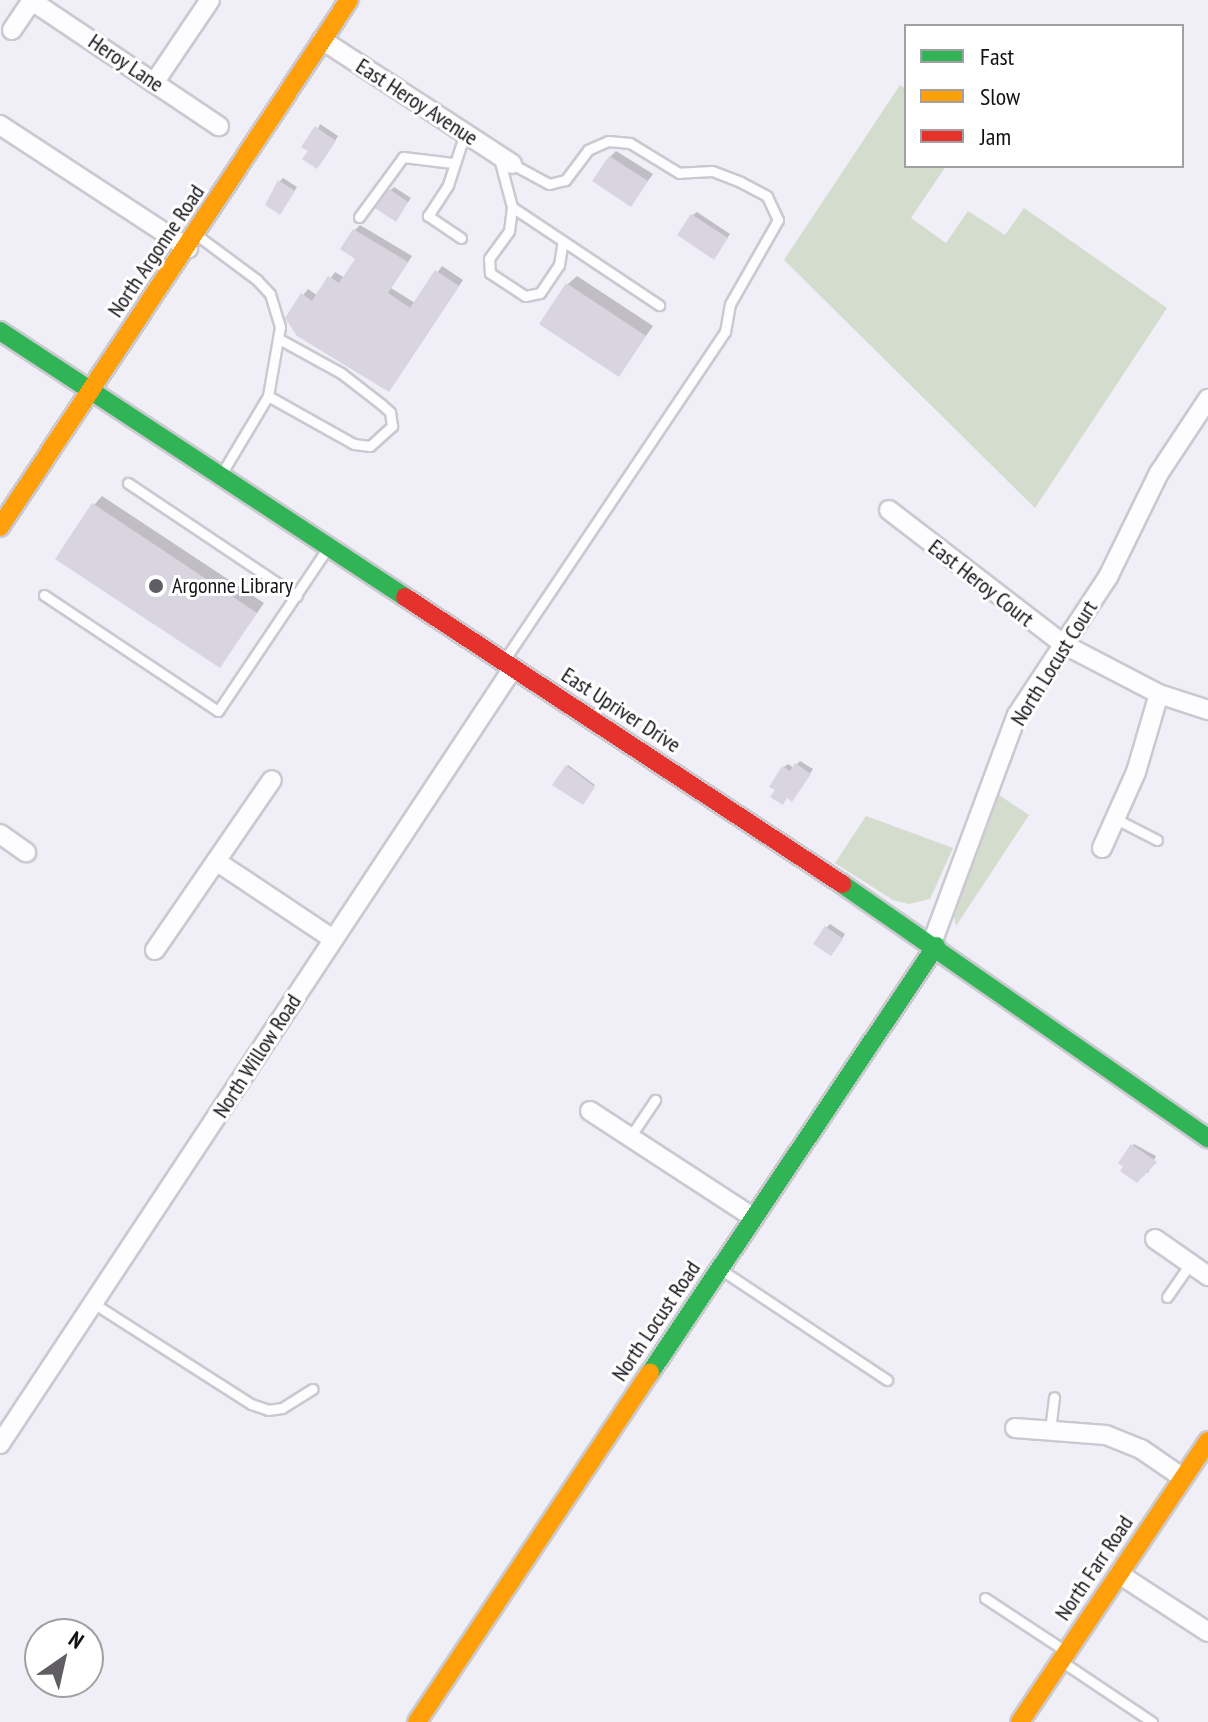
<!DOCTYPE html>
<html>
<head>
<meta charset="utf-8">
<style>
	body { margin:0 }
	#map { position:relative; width:1208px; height:1722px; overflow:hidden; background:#f0eef6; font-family:"PT Sans Narrow",sans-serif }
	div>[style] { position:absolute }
	.green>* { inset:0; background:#d4dcce }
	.shadow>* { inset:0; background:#0003 }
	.building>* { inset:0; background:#d9d5e0 }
	.roads { filter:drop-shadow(2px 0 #cbc9d0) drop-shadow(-2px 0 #cbc9d0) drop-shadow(0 2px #cbc9d0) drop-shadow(0 -2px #cbc9d0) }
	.lane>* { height:9px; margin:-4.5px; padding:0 4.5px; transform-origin:4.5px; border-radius:4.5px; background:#fdfcfe }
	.street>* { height:18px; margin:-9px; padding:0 9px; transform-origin:9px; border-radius:9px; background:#fdfcfe }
	.fast>* { height:18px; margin:-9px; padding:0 9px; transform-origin:9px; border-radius:9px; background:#30b455 }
	.slow>* { height:18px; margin:-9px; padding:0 9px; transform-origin:9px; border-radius:9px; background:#ff9f0a }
	.jam>* { height:18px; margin:-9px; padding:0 9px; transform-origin:9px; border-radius:9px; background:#e5322d }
	.dots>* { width:22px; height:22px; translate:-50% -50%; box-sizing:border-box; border:4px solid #fff; border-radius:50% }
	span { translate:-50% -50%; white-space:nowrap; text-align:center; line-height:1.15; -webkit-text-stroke:6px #fff; paint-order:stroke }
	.street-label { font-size:22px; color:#121116 }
	.poi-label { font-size:22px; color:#121116 }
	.left { translate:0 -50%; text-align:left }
	.legend { position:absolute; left:904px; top:24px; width:280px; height:144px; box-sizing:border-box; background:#fff; border:2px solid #a0a0a2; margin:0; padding:10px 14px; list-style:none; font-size:24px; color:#121116 }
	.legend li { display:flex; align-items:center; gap:16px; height:40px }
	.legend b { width:40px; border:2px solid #a0a0a2 }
	.north { position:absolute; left:24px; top:1618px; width:80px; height:80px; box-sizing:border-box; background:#fff; border:2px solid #a0a0a2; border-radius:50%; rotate:34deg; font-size:22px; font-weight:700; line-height:32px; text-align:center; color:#121116 }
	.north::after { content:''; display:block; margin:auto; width:28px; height:36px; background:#605e64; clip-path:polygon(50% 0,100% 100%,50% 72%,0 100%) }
</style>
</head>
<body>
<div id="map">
	<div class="green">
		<i style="clip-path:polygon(900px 85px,906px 89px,906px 166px,946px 166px,911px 218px,946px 243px,968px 211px,1005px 235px,1024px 208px,1167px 308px,1035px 508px,784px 260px)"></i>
		<i style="clip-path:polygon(999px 795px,1029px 815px,956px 926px,954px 916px)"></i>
		<i style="clip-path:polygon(866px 816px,953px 848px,930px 899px,909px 904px,893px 900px,835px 863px)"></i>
	</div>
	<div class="shadow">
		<i style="clip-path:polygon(320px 124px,338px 136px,321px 163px,310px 150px)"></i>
		<i style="clip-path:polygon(616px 151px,653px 174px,631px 204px,610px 157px)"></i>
		<i style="clip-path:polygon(283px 178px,297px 187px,283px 208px,280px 181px)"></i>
		<i style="clip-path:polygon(394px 187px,411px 198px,399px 215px,390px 191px)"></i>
		<i style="clip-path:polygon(697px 212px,730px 234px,717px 253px,693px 215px)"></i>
		<i style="clip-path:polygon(360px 225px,412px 256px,391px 288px,415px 303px,442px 266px,463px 280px,394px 384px,303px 295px,308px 289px,318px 296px,335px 272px,345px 278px,358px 259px,355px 230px)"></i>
		<i style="clip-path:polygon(577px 276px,653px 326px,619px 374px,568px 284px)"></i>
		<i style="clip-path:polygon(102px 496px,264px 603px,220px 666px,94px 505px)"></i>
		<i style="clip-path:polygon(800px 761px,813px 769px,796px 795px,784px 767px,788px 764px,794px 768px)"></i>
		<i style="clip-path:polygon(568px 765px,595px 785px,583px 803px,555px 785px)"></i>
		<i style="clip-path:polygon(830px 924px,845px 934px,835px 950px,826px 928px)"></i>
		<i style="clip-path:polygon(1134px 1144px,1156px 1156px,1148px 1173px,1121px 1163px)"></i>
	</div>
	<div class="building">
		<i style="clip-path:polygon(315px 126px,336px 141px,317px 169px,302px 159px,308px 151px,301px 147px)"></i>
		<i style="clip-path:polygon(609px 156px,648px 181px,631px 207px,592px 181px)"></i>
		<i style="clip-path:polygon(278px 180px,295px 191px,280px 215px,265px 205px)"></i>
		<i style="clip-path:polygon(389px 189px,408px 202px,396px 222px,375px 208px)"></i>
		<i style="clip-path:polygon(691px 214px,728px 238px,714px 260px,677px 235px)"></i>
		<i style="clip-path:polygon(353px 229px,408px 262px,388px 293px,410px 308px,435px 270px,459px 286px,389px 392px,297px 336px,285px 318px,301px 293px,312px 301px,328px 276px,339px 283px,355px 259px,340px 249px)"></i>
		<i style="clip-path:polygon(566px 283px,646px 336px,619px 377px,539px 324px)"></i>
		<i style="clip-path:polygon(92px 503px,257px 613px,220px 668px,55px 559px)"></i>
		<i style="clip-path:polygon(795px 763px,811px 774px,792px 802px,787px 798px,783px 805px,770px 797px,775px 790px,769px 787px,782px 766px,790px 771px)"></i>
		<i style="clip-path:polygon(566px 765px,595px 787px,583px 805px,552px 785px)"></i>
		<i style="clip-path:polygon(825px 926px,843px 939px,831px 956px,813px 944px)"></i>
		<i style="clip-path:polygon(1131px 1144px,1157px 1162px,1137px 1183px,1120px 1171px,1123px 1167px,1118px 1163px)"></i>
	</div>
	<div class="roads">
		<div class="lane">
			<i style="left:499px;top:158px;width:51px;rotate:75.1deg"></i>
			<i style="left:512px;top:207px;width:177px;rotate:33.7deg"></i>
			<i style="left:512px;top:207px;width:24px;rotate:97deg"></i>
			<i style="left:509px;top:231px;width:34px;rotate:126deg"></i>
			<i style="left:489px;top:259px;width:14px;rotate:86deg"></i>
			<i style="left:490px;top:273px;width:42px;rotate:33.3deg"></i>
			<i style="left:525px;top:296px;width:15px;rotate:-11deg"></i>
			<i style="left:540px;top:293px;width:34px;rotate:-56deg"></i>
			<i style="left:559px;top:265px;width:24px;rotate:-81deg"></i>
			<i style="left:359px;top:217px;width:74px;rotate:-53.7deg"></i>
			<i style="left:403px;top:157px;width:50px;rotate:6.8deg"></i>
			<i style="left:198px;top:236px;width:74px;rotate:36.7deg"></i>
			<i style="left:257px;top:280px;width:19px;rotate:47deg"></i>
			<i style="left:270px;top:294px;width:34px;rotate:73deg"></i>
			<i style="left:280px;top:327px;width:70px;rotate:99.9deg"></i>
			<i style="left:268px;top:396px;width:90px;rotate:120.9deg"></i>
			<i style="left:461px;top:238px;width:40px;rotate:-146deg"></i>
			<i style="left:428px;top:216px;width:37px;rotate:-57deg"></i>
			<i style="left:448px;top:185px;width:55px;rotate:-71.9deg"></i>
			<i style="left:268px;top:396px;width:98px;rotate:29.2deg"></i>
			<i style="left:354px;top:444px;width:16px;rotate:7deg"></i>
			<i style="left:370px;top:446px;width:30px;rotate:-42deg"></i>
			<i style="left:392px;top:426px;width:14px;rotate:-98deg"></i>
			<i style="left:390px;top:412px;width:12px;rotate:-138deg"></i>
			<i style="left:381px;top:404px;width:51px;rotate:-142.2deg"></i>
			<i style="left:341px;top:373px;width:68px;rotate:-151.2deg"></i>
			<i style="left:128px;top:483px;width:203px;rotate:33.8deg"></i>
			<i style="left:44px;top:595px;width:209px;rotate:33.7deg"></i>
			<i style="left:218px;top:711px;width:195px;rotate:-56.1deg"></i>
			<i style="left:505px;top:659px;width:394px;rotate:-56.1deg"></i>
			<i style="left:725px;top:332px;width:28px;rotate:-80deg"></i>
			<i style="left:730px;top:304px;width:97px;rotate:-60.3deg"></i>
			<i style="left:778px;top:220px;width:26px;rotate:-115deg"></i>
			<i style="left:767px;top:196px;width:30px;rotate:-152deg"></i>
			<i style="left:741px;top:182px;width:31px;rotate:-159deg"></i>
			<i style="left:712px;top:171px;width:33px;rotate:177deg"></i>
			<i style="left:679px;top:173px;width:57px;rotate:-148.5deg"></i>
			<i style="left:630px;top:143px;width:22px;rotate:-175deg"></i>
			<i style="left:608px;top:141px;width:22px;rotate:156deg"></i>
			<i style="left:588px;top:150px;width:38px;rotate:127deg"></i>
			<i style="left:565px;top:180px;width:16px;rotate:166deg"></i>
			<i style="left:549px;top:184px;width:42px;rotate:-151.6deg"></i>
			<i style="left:1116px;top:819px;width:46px;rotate:27.1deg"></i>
			<i style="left:630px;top:1137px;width:45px;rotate:-56deg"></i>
			<i style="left:723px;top:1271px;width:197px;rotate:33.6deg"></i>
			<i style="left:1167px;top:1297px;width:40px;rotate:-55.1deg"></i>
			<i style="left:93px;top:1303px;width:188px;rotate:32.6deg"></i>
			<i style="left:251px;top:1404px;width:18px;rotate:19deg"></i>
			<i style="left:268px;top:1410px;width:14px;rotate:-8deg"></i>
			<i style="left:282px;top:1408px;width:36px;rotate:-32deg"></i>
			<i style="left:1050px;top:1430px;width:33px;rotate:-83deg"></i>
			<i style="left:985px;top:1598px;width:95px;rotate:33.4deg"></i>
			<i style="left:1064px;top:1663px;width:106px;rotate:33.8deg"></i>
		</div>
		<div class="street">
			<i style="left:32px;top:1px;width:225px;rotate:33.8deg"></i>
			<i style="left:12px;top:30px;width:36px;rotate:-56deg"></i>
			<i style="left:322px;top:40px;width:227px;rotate:33.1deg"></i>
			<i style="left:154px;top:83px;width:100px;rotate:-56deg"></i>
			<i style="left:0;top:125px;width:225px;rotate:33.2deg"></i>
			<i style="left:889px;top:510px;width:220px;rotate:37.6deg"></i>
			<i style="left:1063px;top:644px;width:108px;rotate:27.5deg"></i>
			<i style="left:1159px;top:694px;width:52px;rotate:18.1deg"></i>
			<i style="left:0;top:834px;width:32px;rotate:35deg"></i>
			<i style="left:1102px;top:848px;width:83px;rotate:-65.9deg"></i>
			<i style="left:1136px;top:772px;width:81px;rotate:-73.6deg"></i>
			<i style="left:216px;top:861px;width:141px;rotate:33.7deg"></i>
			<i style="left:932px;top:943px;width:243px;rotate:-69.6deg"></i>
			<i style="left:1017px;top:715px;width:165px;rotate:-56.6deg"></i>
			<i style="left:1108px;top:577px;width:116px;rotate:-63.9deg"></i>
			<i style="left:1159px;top:473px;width:89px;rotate:-56.5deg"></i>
			<i style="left:155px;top:950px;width:206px;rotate:-55.5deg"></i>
			<i style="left:590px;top:1111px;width:196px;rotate:33.1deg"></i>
			<i style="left:1155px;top:1239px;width:65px;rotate:34.9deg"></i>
			<i style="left:1015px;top:1428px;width:91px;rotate:4.4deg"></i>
			<i style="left:1106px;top:1435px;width:38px;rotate:22deg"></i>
			<i style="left:1141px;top:1449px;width:51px;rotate:34.6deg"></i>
			<i style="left:0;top:1444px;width:930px;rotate:-56.53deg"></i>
			<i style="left:1119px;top:1574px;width:106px;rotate:33.1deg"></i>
		</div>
		<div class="fast">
			<i style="left:0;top:331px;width:485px;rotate:33.3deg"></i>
			<i style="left:842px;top:884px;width:446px;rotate:34.8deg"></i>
			<i style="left:650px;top:1373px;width:514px;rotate:-56.19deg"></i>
		</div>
		<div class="slow">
			<i style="left:0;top:527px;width:632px;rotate:-56.49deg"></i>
			<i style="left:417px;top:1722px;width:420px;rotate:-56.3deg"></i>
			<i style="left:1020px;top:1722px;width:338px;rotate:-56.2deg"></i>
		</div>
		<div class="jam">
			<i style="left:405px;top:597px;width:523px;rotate:33.29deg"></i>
		</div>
	</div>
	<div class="dots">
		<i style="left:156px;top:586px;background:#605e64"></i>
	</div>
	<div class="street-label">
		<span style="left:126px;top:63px;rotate:34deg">Heroy Lane</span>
		<span style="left:417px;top:102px;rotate:33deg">East Heroy Avenue</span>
		<span style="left:156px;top:251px;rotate:-56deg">North Argonne Road</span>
		<span style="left:981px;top:583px;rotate:38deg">East Heroy Court</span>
		<span style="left:1054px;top:663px;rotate:-58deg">North Locust Court</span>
		<span style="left:621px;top:710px;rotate:33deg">East Upriver Drive</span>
		<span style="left:257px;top:1056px;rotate:-57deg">North Willow Road</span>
		<span style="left:656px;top:1321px;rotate:-56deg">North Locust Road</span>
		<span style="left:1094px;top:1568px;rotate:-56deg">North Farr Road</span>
	</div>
	<div class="poi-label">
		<span class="left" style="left:172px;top:586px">Argonne Library</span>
	</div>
	<ul class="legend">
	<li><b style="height:10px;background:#30b455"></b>Fast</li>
	<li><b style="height:10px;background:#ff9f0a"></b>Slow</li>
	<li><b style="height:10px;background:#e5322d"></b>Jam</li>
	</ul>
	<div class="north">N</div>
</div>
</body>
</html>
